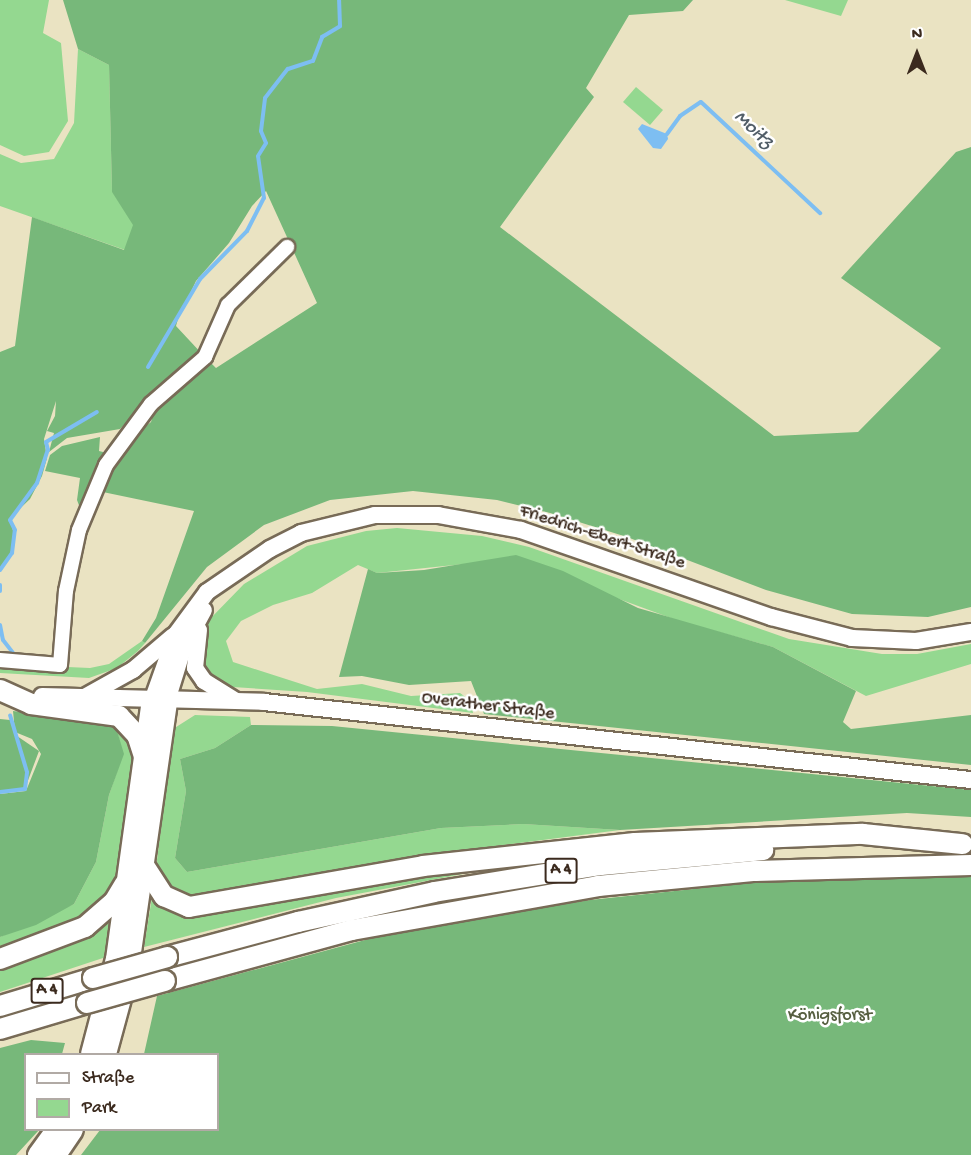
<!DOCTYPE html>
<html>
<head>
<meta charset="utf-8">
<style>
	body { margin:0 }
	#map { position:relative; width:971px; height:1155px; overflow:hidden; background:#eae3c2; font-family:"Gochi Hand",sans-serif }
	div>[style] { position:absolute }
	.green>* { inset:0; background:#94d890 }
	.forest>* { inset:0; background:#77b87a }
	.water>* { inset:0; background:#7dbef2 }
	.stream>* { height:4px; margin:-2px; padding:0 2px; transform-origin:2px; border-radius:2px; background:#7dbef2 }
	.roads { filter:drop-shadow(2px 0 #786b57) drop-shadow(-2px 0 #786b57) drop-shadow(0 2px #786b57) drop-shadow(0 -2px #786b57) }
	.minor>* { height:14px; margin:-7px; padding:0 7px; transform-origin:7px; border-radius:7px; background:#fff }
	.major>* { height:16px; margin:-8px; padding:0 8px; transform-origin:8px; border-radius:8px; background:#fff }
	.highway>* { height:20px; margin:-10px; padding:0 10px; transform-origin:10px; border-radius:10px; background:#fff }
	.bridges { filter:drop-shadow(2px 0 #786b57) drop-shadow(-2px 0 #786b57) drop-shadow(0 2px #786b57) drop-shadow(0 -2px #786b57) }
	.highway-bridge>* { height:20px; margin:-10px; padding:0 10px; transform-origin:10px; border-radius:10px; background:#fff }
	span { translate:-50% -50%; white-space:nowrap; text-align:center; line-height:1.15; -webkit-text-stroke:5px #fff; paint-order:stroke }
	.shield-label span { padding:2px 4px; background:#fff; border:2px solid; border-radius:4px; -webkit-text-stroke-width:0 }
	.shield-label { font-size:16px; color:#3b2a1e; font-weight:700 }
	.street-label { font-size:18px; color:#3b2a1e }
	.park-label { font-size:18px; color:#565e40 }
	.water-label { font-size:20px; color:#525e68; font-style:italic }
	.legend { position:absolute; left:24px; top:1053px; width:195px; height:78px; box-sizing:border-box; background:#fff; border:2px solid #b1aaa5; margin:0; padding:8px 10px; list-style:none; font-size:18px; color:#3b2a1e }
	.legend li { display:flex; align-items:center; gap:12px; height:30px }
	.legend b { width:30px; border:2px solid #b1aaa5 }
	.north { position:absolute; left:887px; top:24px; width:60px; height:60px; -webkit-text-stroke:4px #fff; paint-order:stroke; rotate:0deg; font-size:16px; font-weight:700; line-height:24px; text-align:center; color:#3b2a1e }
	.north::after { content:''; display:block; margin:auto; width:21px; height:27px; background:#3b2a1e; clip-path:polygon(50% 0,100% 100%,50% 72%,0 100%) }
</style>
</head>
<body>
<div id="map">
	<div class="green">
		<i style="clip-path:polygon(0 0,49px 0,43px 33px,61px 43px,68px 121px,49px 152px,24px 156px,0 145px)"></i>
		<i style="clip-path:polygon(785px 0,848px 0,841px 16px)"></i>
		<i style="clip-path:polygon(78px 49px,109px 65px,112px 191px,134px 225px,125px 250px,0 206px,0 154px,21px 163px,54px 159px,74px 123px)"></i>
		<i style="clip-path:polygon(636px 87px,663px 110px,650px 125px,623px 102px)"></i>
		<i style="clip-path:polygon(397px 528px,482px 536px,529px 547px,789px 639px,882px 654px,917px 654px,971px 644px,971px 664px,866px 696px,773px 647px,679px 621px,600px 592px,464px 564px,377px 573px,358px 565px,312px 593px,273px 605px,241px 621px,226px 641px,233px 662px,317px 689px,362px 684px,411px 696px,460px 693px,471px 701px,473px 713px,307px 692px,217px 686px,205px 676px,198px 651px,201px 636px,208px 621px,244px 584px,307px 546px,366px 531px)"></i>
		<i style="clip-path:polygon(142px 641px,145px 643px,138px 651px,117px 668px,89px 678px,0 673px,0 664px,90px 668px,109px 664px)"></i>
		<i style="clip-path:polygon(195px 715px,250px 717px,251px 725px,215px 748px,180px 759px,186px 791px,175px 858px,187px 872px,441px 828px,523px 824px,620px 830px,410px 857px,190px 898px,169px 890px,158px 873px,157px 860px,173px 729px)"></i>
		<i style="clip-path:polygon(115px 724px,125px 729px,135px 754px,116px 877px,104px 897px,84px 915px,0 950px,0 937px,74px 904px,96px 862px,109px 795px,123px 754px)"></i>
		<i style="clip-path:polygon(500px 867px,336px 898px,144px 947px,153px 891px,163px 900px)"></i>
		<i style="clip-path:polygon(115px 906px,106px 957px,0 992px,0 963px)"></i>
	</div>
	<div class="forest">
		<i style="clip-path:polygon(63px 0,693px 0,683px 11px,629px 15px,586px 88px,594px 97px,500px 227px,774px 436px,858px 432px,941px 348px,841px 278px,956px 152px,971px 147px,971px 607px,928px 617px,852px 614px,766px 590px,627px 537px,550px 513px,497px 500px,413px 491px,330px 500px,264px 525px,207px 567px,145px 643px,142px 641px,156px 618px,194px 511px,98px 491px,137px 433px,151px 422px,155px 408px,207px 359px,216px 368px,317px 303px,266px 191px,252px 206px,229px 243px,196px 281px,178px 319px,176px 326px,203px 355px,167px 381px,120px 429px,67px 438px,49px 452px,54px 433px,47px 431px,55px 416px,56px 401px,44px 439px,47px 458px,42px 476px,30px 499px,10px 518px,14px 535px,11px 554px,0 569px,0 352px,15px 346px,32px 217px,124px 250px,133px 225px,112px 192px,109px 65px,78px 49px)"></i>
		<i style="clip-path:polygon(100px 437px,99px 451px,107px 453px,83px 516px,77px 500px,80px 478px,45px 471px,50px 455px,62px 446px)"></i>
		<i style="clip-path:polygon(516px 555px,563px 571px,638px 608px,773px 647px,856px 691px,843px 722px,851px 729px,971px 715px,971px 765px,484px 714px,471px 681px,409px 685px,362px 676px,339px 677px,368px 569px,377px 573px,424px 570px)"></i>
		<i style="clip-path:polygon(13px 711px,115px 724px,124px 754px,109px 795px,96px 862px,74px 904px,36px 925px,0 937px,0 794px,26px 791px,41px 754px,32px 739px,15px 732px)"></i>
		<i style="clip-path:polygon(0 719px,10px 720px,26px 770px,24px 789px,0 792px)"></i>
		<i style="clip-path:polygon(251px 725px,332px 726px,971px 790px,971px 817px,907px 813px,620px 830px,523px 824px,441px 828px,187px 872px,175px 858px,186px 791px,180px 759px,215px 748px)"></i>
		<i style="clip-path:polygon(17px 736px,39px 751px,27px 783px,28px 771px)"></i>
		<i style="clip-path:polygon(936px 874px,971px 876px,971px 1155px,81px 1155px,100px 1130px,218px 1130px,218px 1054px,144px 1054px,157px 996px,391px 933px,590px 900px,787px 879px)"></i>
		<i style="clip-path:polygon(31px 1040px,65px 1043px,62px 1054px,26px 1054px,26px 1130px,39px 1130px,16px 1155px,0 1155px,0 1048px)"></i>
	</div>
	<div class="water">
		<i style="clip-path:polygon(642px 124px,667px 134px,668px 139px,661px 149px,653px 148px,638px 129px)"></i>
	</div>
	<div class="stream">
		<i style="left:667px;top:134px;width:22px;rotate:-54deg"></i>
		<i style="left:680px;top:116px;width:25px;rotate:-34deg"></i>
		<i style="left:701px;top:102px;width:163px;rotate:43deg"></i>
		<i style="left:148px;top:367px;width:102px;rotate:-59.4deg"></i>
		<i style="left:200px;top:279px;width:67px;rotate:-45.6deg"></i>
		<i style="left:247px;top:231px;width:37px;rotate:-63deg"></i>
		<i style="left:264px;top:198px;width:42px;rotate:-98.1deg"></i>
		<i style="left:258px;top:156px;width:15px;rotate:-58deg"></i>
		<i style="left:266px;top:143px;width:13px;rotate:-113deg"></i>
		<i style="left:261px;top:131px;width:33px;rotate:-83deg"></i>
		<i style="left:265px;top:98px;width:37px;rotate:-52deg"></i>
		<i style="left:288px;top:69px;width:26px;rotate:-18deg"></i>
		<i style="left:313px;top:61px;width:26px;rotate:-69deg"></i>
		<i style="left:322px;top:37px;width:21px;rotate:-31deg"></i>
		<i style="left:340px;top:26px;width:26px;rotate:-92deg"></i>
		<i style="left:0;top:570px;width:21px;rotate:-55deg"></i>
		<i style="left:12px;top:553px;width:23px;rotate:-83deg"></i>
		<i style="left:15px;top:530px;width:11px;rotate:-117deg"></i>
		<i style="left:10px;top:520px;width:46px;rotate:-53.9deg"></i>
		<i style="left:37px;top:483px;width:35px;rotate:-72deg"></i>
		<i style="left:48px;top:450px;width:8px;rotate:-104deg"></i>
		<i style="left:46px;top:442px;width:59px;rotate:-30.5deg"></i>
		<i style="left:0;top:585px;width:6px;rotate:90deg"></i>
		<i style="left:0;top:625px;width:15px;rotate:79deg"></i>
		<i style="left:3px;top:640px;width:23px;rotate:52deg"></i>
		<i style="left:0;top:792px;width:25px;rotate:-7deg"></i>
		<i style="left:25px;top:789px;width:17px;rotate:-83deg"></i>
		<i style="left:27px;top:772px;width:59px;rotate:-106.6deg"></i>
	</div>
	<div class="roads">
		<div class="minor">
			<i style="left:0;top:660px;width:60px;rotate:4.8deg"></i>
			<i style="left:60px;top:665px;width:74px;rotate:-85.4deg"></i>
			<i style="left:66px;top:591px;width:62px;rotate:-78deg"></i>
			<i style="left:79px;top:530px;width:70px;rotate:-67.4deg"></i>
			<i style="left:106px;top:465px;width:76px;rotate:-53.6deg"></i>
			<i style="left:151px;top:404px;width:72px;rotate:-41deg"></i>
			<i style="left:205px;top:357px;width:57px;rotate:-66.1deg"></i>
			<i style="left:228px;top:305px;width:83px;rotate:-44.5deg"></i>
		</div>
		<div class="major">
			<i style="left:199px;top:630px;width:38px;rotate:96deg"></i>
			<i style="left:195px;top:668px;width:16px;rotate:55deg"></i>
			<i style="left:204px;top:681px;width:36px;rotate:32deg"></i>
			<i style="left:42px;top:696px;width:222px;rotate:1.5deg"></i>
			<i style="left:264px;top:702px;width:711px;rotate:6.3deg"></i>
			<i style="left:81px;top:699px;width:60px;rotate:-29.1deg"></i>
			<i style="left:133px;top:670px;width:52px;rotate:-40.4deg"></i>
			<i style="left:152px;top:701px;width:71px;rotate:-70.3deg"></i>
			<i style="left:176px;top:634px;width:52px;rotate:-53.6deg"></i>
			<i style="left:207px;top:592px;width:76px;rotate:-34.3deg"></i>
			<i style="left:270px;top:549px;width:35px;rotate:-27deg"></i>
			<i style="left:301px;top:533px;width:76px;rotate:-13.7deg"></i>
			<i style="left:375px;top:515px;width:63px"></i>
			<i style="left:438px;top:515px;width:84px;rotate:10.2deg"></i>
			<i style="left:521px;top:530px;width:265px;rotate:19.2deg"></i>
			<i style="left:771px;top:617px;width:84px;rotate:14.5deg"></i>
			<i style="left:852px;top:638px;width:64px;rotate:2.7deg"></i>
			<i style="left:916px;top:641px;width:56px;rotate:-9.3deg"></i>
			<i style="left:167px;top:701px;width:54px;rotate:-72.9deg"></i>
			<i style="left:183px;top:649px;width:44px;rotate:-61.7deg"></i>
		</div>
		<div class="highway">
			<i style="left:0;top:690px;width:34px;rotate:24deg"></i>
			<i style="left:31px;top:704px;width:89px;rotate:7.8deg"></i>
			<i style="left:119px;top:716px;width:26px;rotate:47deg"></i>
			<i style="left:137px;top:735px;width:22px;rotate:72deg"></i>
			<i style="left:145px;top:867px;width:35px;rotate:57deg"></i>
			<i style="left:164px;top:896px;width:27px;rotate:24deg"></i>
			<i style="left:189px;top:907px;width:238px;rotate:-9.9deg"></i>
			<i style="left:423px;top:866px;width:213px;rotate:-6.2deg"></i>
			<i style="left:635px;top:843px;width:228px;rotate:-2.3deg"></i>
			<i style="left:863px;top:834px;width:100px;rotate:5.8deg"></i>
			<i style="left:167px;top:957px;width:136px;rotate:-15deg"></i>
			<i style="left:298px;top:922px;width:139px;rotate:-12.4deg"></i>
			<i style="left:434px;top:892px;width:169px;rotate:-9.2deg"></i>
			<i style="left:601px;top:865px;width:163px;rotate:-5.3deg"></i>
			<i style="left:0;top:959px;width:91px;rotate:-20.6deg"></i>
			<i style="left:85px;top:927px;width:38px;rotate:-41deg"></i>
			<i style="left:114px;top:902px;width:21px;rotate:-59deg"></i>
			<i style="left:165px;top:981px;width:194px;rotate:-15.3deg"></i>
			<i style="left:352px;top:930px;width:250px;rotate:-10.1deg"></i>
			<i style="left:598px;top:886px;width:158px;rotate:-5.5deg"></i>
			<i style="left:755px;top:871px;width:216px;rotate:-1.6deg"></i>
			<i style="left:0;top:1006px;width:97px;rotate:-16.8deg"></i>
			<i style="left:0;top:1029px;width:91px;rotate:-16.6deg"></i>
			<i style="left:91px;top:1054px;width:98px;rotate:-75.3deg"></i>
			<i style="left:116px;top:959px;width:260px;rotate:-82.1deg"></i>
			<i style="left:106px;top:1054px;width:84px;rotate:-74.8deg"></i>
			<i style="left:128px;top:973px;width:275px;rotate:-81.8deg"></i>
			<i style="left:38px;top:1155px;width:31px;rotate:-54deg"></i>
			<i style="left:56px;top:1155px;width:30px;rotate:-56deg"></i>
		</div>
	</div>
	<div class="bridges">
		<div class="highway-bridge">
			<i style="left:93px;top:978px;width:77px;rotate:-15.8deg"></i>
			<i style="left:87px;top:1003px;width:81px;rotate:-15.8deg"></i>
		</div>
	</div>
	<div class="shield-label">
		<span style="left:561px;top:871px">A 4</span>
		<span style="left:47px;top:991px">A 4</span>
	</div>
	<div class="street-label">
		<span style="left:602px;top:538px;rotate:18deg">Friedrich-Ebert-Straße</span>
		<span style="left:488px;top:707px;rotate:7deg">Overather Straße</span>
	</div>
	<div class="park-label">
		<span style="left:830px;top:1016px">Königsforst</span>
	</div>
	<div class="water-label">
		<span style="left:753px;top:130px;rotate:43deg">Moitz</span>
	</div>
	<ul class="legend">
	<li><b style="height:8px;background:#fff"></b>Straße</li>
	<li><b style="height:16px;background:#94d890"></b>Park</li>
	</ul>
	<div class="north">N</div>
</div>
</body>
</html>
